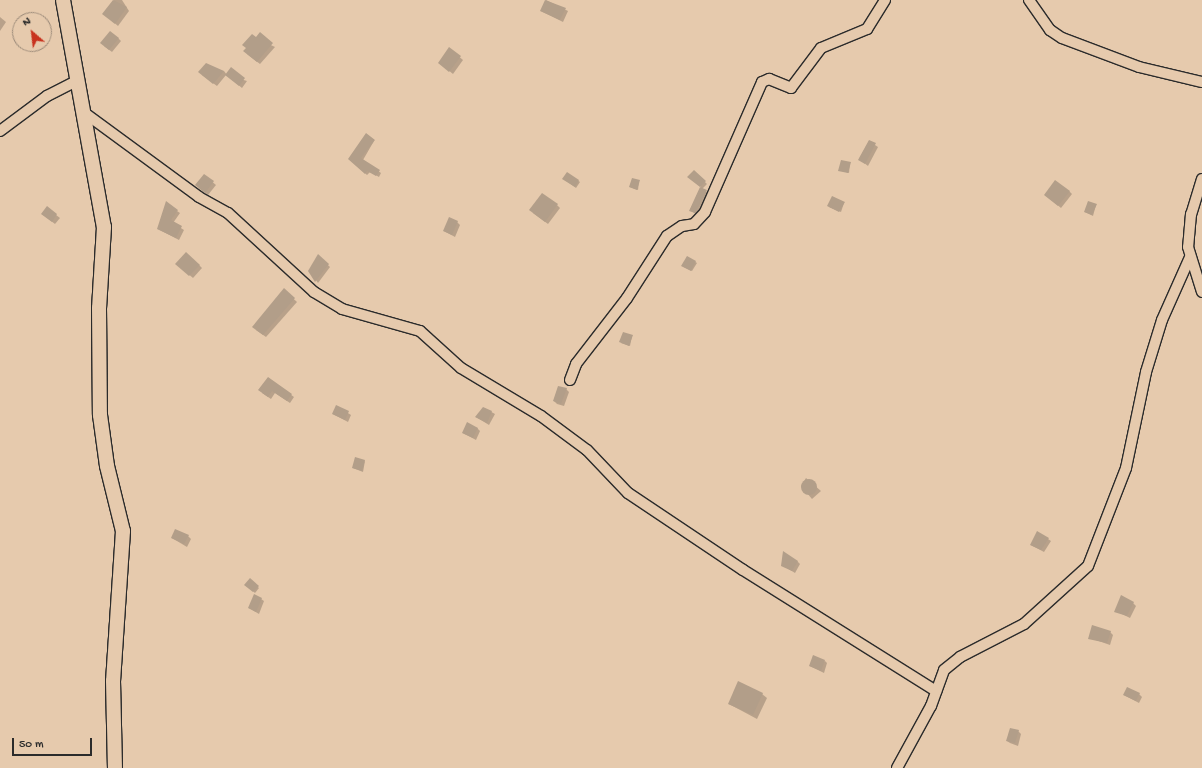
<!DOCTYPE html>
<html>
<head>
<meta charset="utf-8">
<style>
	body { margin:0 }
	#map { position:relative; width:1202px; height:768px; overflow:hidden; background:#e6caad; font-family:"Gochi Hand",sans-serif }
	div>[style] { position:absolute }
	.shadow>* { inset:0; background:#0003 }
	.building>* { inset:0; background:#b29e89 }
	.round { border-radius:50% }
	.roads { filter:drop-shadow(1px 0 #2b2b2b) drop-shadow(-1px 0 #2b2b2b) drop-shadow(0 1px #2b2b2b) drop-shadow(0 -1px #2b2b2b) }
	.minor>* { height:10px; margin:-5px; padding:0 5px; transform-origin:5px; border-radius:5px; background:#e6caad }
	.secondary>* { height:14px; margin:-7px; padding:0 7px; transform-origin:7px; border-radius:7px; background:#e6caad }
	span { translate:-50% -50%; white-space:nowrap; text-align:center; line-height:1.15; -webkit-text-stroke:3px #e6caad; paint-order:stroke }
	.north { position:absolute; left:12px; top:12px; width:40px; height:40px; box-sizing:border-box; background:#e6caad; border:1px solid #9b8a79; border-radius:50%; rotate:332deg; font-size:11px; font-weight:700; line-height:16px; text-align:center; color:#2b2b2b }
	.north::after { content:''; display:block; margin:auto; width:14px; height:18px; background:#c8321e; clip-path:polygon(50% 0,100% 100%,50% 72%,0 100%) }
	.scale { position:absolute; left:12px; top:738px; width:80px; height:18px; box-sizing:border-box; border:2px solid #2b2b2b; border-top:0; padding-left:5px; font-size:12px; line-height:14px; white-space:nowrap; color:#2b2b2b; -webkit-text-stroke:3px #e6caad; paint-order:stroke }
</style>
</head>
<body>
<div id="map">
	<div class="shadow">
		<i style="clip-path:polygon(114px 0,122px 0,129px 11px,118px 26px,104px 14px)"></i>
		<i style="clip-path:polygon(546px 0,568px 11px,563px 22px,541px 11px)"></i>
		<i style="clip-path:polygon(0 17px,6px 22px,0 31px)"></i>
		<i style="clip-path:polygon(118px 38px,121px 41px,112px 52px,104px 46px)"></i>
		<i style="clip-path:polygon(256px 38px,275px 47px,260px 64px,247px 54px)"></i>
		<i style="clip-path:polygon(450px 49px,463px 60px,453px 74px,442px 65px)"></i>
		<i style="clip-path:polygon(224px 71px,227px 75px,247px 81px,242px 88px,226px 75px,217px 86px,202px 75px)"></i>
		<i style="clip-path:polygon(374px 141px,363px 160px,381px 173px,379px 177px,370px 172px,367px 175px,349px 159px)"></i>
		<i style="clip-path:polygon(869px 141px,878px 147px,868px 166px,859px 159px)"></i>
		<i style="clip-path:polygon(850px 163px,849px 173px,840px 170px)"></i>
		<i style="clip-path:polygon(694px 171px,707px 184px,702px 189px,709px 193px,697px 215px,690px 210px,701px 187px,689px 177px)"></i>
		<i style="clip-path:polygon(567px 173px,580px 182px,576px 188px,565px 180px)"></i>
		<i style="clip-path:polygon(204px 175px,216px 185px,208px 195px,199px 188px)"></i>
		<i style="clip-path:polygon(639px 181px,638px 190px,630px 187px)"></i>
		<i style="clip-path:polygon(1069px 191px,1072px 194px,1061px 208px,1045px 195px)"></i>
		<i style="clip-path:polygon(844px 203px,841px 212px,829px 207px)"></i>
		<i style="clip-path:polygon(557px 205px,560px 208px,548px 224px,533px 213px)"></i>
		<i style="clip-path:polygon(1096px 205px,1093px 216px,1085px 212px)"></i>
		<i style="clip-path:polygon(47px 208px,60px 218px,55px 224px,42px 214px)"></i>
		<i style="clip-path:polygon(177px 211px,180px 213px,173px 223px,184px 230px,179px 240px,158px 229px)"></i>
		<i style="clip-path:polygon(457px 222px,460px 225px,455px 237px,444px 231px)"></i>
		<i style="clip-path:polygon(318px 256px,330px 267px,318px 283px,309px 271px)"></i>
		<i style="clip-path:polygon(687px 257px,697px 263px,692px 271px,684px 267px)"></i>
		<i style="clip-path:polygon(199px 265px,202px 268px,193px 278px,180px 267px)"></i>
		<i style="clip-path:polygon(284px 290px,297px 302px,266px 337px,256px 330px)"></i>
		<i style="clip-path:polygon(632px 336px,630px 346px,621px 343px)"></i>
		<i style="clip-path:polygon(268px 378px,294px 397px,290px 403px,275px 393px,271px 399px,262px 393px)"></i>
		<i style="clip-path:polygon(566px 389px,569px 392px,564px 406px,557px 404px,554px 401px)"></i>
		<i style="clip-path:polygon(337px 406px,351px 415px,348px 422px,333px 414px)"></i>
		<i style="clip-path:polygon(484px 408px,495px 414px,489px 425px,476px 417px)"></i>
		<i style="clip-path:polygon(477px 428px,480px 431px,476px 440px,463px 433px)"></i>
		<i style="clip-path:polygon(365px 461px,363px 472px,353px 468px)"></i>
		<i style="clip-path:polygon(806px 478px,821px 491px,812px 499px,801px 486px)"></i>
		<i style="clip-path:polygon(188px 536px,191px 539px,187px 547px,172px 538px)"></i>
		<i style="clip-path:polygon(1048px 539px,1051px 541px,1044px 552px,1031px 545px)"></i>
		<i style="clip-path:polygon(797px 561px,800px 564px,795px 573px,782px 565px)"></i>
		<i style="clip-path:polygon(250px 580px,259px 588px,255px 593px,246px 585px)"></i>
		<i style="clip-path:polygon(261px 599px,264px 601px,259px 614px,249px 608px)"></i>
		<i style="clip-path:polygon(1133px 603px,1136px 606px,1130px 618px,1116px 611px)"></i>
		<i style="clip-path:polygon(1110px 632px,1113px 635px,1110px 645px,1090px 638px)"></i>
		<i style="clip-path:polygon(825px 661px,827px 663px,824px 673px,810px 666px)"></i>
		<i style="clip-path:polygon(762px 694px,767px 698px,757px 719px,729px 704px)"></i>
		<i style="clip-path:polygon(1139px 694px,1142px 697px,1139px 703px,1124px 695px)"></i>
		<i style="clip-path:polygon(1018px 731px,1021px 734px,1018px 746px,1010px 743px,1007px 741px)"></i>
	</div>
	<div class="building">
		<i style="clip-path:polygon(113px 0,127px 7px,115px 24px,102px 14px)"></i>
		<i style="clip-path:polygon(545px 0,566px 8px,560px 20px,540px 11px)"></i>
		<i style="clip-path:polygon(110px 31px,119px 38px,109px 50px,100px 43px)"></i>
		<i style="clip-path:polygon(260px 32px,273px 43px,257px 62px,243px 51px,246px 48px,242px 45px,252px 34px,256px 37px)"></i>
		<i style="clip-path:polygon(449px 47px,461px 56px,449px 72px,438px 63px)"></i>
		<i style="clip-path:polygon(206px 63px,224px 71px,213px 84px,198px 72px)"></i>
		<i style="clip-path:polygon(231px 67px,245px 78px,239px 86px,225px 75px)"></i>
		<i style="clip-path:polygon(366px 133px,375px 140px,361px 158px,380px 170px,376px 176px,367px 171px,365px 174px,348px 159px)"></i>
		<i style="clip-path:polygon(869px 140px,876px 143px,865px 164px,858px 160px)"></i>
		<i style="clip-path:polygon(841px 160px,851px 162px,848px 173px,838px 171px)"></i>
		<i style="clip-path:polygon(694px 170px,706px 181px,700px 187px,707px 190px,695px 213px,689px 211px,700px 187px,687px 177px)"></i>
		<i style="clip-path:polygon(567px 172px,579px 180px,575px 187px,562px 179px)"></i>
		<i style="clip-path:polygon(204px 174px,214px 181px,205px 193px,195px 185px)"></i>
		<i style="clip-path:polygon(632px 178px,640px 180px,637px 190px,629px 187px)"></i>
		<i style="clip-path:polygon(1055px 180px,1070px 191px,1058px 206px,1044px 195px)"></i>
		<i style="clip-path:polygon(542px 193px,558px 204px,545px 222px,529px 210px)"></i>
		<i style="clip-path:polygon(832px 196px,845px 202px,839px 212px,827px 206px)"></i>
		<i style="clip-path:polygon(166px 201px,178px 210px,171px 220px,182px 226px,176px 238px,157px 229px)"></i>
		<i style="clip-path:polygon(1088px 201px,1097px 204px,1092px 215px,1084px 212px)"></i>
		<i style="clip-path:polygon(47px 206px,57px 214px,52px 222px,41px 214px)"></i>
		<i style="clip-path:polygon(449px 217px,458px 221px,452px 235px,443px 231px)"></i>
		<i style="clip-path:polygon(186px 252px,200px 265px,189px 276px,175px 264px)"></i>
		<i style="clip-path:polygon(318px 254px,329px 264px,315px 282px,308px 271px)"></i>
		<i style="clip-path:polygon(687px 256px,696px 261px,691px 271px,681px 266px)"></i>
		<i style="clip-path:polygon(284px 288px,295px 298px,263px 335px,252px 327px)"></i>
		<i style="clip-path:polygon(623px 332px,633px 335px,629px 346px,619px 342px)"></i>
		<i style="clip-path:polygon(268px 377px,292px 394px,287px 401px,272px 391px,268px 397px,258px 390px)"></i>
		<i style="clip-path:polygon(558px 386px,567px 388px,561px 404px,553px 401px)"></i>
		<i style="clip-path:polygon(336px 405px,349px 411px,345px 420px,332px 414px)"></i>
		<i style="clip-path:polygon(483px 407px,492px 411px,487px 423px,475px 417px)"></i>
		<i style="clip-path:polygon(467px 422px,478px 428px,473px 438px,462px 433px)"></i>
		<i style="clip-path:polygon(355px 457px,365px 460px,362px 471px,352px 468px)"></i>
		<i class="round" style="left:801px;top:479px;width:16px;height:16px"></i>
		<i style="clip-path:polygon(175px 529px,189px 535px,184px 544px,171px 538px)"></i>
		<i style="clip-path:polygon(1037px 531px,1049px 538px,1041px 550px,1030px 545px)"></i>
		<i style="clip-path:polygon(783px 551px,798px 561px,792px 571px,781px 566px)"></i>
		<i style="clip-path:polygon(250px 578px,259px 586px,253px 592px,244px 585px)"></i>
		<i style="clip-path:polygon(254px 594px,262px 598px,256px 612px,248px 608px)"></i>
		<i style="clip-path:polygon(1121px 595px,1134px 602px,1127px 616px,1114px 612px)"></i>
		<i style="clip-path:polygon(1092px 625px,1111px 631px,1107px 643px,1088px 639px)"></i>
		<i style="clip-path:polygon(813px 655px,825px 660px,821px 671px,809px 666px)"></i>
		<i style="clip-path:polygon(738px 681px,763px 693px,753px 715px,728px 704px)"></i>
		<i style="clip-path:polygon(1127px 687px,1140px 693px,1136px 701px,1123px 695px)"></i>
		<i style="clip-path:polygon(1010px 728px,1019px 730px,1015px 743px,1006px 741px)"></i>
	</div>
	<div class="roads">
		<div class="minor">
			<i style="left:1029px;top:0;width:37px;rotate:55deg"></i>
			<i style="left:1050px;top:30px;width:14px;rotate:34deg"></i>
			<i style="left:1062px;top:38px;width:82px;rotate:20.6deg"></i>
			<i style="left:1139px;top:67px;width:65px;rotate:13.4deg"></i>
			<i style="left:82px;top:111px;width:145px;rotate:36.3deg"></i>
			<i style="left:199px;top:197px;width:33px;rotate:29deg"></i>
			<i style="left:228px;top:213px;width:117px;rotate:42.6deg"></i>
			<i style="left:314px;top:292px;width:33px;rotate:31deg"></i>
			<i style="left:342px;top:309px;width:81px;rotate:15.8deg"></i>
			<i style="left:420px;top:331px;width:55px;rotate:42.1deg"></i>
			<i style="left:461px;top:368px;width:93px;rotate:31deg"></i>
			<i style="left:541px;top:416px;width:57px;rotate:36.5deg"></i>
			<i style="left:587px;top:450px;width:59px;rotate:46.4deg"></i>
			<i style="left:628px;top:493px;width:138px;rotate:33.8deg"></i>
			<i style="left:743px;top:570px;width:228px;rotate:32.1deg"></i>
			<i style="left:0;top:131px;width:59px;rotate:-36.7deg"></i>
			<i style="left:47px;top:96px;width:33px;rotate:-27deg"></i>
			<i style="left:1202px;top:179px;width:37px;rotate:107deg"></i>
			<i style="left:1191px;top:214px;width:33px;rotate:95deg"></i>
			<i style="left:1188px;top:247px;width:47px;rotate:72.7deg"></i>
			<i style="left:570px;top:380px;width:17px;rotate:-69deg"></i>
			<i style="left:576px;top:364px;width:83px;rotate:-52.3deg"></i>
			<i style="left:627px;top:298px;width:74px;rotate:-57.2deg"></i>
			<i style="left:667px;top:236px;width:18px;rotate:-34deg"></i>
			<i style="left:682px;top:226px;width:12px;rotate:-9deg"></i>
			<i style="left:694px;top:224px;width:16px;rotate:-47deg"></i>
			<i style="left:705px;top:212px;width:142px;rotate:-66.3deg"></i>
			<i style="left:762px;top:82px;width:8px;rotate:-23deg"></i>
			<i style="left:769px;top:79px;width:24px;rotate:22deg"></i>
			<i style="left:791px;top:88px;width:50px;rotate:-53.1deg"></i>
			<i style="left:821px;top:48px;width:50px;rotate:-22.4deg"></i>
			<i style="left:867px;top:29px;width:34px;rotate:-58deg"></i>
			<i style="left:897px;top:768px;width:71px;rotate:-61.3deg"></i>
			<i style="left:931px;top:706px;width:38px;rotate:-70deg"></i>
			<i style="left:944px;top:670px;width:21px;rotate:-39deg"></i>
			<i style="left:960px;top:657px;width:72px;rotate:-27.3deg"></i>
			<i style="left:1024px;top:624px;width:86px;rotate:-42.2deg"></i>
			<i style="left:1088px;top:566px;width:105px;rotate:-68.8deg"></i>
			<i style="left:1126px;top:468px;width:98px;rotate:-78.2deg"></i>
			<i style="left:1146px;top:372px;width:54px;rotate:-72.9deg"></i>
			<i style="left:1162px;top:320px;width:69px;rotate:-66deg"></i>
		</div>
		<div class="secondary">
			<i style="left:63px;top:0;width:231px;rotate:79.8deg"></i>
			<i style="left:104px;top:227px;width:81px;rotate:93.5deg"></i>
			<i style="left:99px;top:308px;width:107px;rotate:89.5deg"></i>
			<i style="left:100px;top:415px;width:51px;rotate:82.2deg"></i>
			<i style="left:107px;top:466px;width:67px;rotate:76.2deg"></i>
			<i style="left:123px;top:531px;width:150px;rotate:93.8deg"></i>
			<i style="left:113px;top:681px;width:87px;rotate:88.7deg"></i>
		</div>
	</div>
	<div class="north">N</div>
	<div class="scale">50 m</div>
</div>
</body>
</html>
